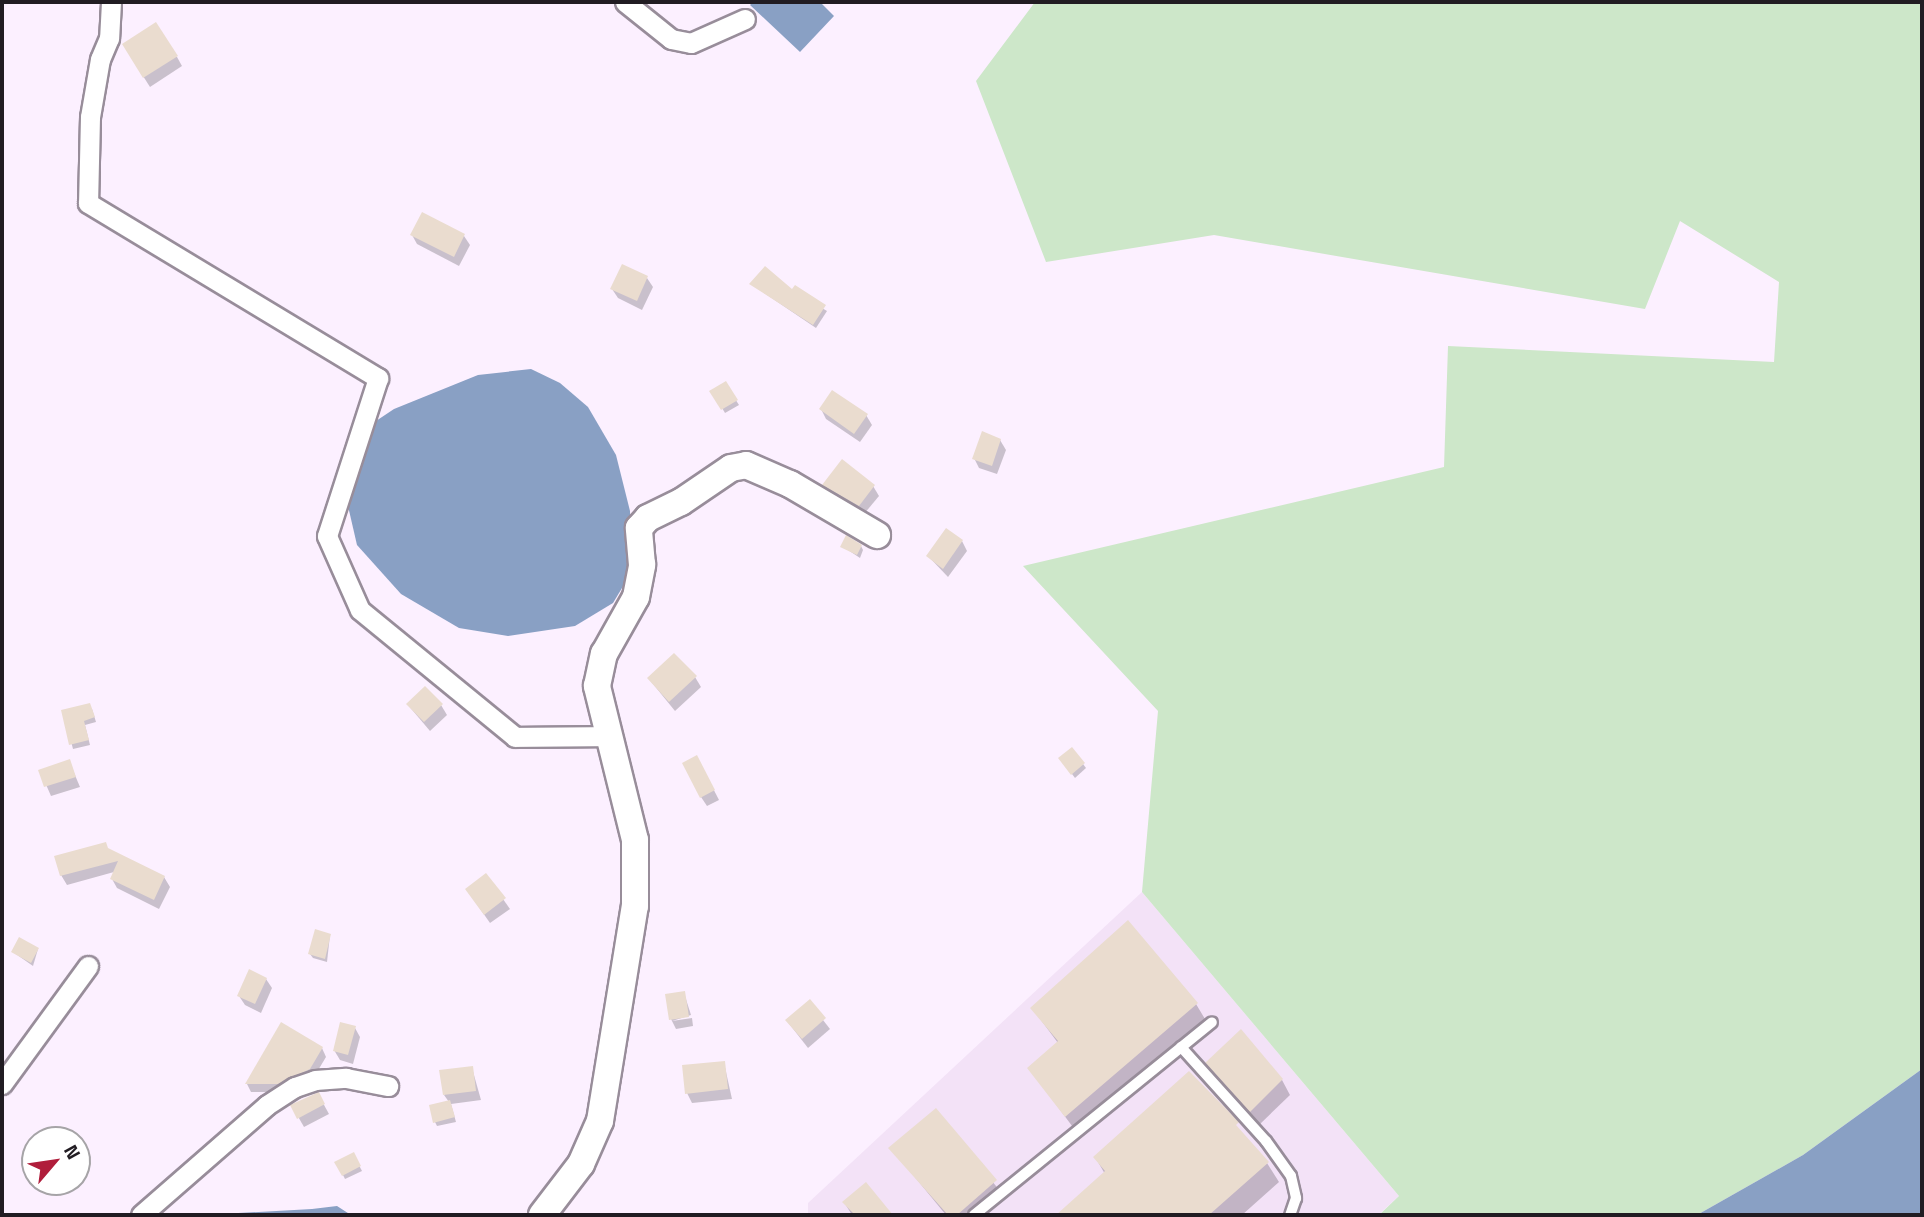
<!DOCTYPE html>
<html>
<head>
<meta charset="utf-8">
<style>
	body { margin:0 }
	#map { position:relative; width:1924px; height:1217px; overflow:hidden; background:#fcf0ff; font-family:"Titillium Web",sans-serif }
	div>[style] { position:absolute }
	.built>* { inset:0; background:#f3e2f7 }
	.green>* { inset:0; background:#cde7c9 }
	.water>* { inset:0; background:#89a0c4 }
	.shadow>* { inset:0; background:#0003 }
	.building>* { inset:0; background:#eadccf }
	.roads { filter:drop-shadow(2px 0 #988d9a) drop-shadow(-2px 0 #988d9a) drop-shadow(0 2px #988d9a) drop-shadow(0 -2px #988d9a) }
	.lane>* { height:10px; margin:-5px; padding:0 5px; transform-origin:5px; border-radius:5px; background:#fff }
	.street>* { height:19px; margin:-9.5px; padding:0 9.5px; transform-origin:9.5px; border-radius:9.5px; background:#fff }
	.secondary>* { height:26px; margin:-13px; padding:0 13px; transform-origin:13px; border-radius:13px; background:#fff }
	span { translate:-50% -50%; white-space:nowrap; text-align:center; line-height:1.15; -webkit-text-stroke:5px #fff; paint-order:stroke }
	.frame { position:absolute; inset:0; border:4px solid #211c22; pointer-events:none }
	.north { position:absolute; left:21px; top:1126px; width:70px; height:70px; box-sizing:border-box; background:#fff; border:2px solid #a6a4a7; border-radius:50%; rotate:61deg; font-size:19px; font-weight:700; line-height:28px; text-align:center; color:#211c22 }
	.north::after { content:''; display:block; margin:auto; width:24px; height:32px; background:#b01d3b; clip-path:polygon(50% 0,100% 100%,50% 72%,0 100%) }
</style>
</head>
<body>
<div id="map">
	<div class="built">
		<i style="clip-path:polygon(1142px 892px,1399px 1196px,1378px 1215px,808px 1215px,808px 1203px)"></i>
	</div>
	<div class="green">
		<i style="clip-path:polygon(1035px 2px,1922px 2px,1922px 1069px,1803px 1155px,1697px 1215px,1379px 1215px,1399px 1196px,1142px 892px,1158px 711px,1023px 566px,1444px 467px,1448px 346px,1774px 362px,1779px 282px,1680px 221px,1645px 309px,1214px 235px,1046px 262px,976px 81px)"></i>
	</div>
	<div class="water">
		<i style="clip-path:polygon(753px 2px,820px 2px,834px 16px,800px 52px,750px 5px)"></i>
		<i style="clip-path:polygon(531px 369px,560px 383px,588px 407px,616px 455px,630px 511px,631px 573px,613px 603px,575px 626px,508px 636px,459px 628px,401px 594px,357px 545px,345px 493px,367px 427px,394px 409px,478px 375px)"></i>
		<i style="clip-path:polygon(1922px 1069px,1922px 1215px,1697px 1215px,1803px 1155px)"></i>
		<i style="clip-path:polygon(337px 1206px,351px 1215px,202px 1215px,312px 1209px)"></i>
	</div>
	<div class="shadow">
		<i style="clip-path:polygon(129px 54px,177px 57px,182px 66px,150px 87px)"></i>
		<i style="clip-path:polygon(423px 214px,464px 236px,470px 245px,459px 266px,417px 244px,412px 235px)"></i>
		<i style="clip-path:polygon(647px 278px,653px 287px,642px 310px,618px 298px,612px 289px)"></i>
		<i style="clip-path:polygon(751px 284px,793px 291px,827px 311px,816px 328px)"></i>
		<i style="clip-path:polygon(725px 383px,739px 405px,725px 413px,712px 391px)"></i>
		<i style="clip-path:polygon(821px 409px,866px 415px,872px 425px,860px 442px,826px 419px)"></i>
		<i style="clip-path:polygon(1000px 440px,1006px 450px,997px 474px,979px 468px,974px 458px)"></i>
		<i style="clip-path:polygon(824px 485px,873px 486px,879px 496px,864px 514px,830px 494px)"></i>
		<i style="clip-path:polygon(962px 541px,967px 551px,948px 577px,928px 556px)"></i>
		<i style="clip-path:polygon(842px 546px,861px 546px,863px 550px,860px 558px)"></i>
		<i style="clip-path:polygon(695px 677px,701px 687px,675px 711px,649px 679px)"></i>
		<i style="clip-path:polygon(408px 705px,441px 705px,447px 715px,430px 731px)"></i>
		<i style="clip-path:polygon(92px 709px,96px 722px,85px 725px,90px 745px,73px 749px,63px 711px)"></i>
		<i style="clip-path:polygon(1072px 749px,1086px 768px,1075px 778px,1063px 762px)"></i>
		<i style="clip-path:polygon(69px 761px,80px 787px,51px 796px,40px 771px)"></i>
		<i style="clip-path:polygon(702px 767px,719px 800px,707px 806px,701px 797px)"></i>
		<i style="clip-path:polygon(109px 851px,164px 877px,170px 887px,159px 909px,117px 888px,112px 879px,114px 872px,67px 885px,61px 875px)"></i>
		<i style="clip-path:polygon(486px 875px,510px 909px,490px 923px,467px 890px)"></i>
		<i style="clip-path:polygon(330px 935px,327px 962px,313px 958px,310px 954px)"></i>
		<i style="clip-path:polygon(38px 949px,33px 966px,13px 952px)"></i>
		<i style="clip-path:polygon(266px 979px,272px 988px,261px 1013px,245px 1005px,239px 996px)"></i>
		<i style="clip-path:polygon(684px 993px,691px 1015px,672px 1021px,671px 1019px)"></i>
		<i style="clip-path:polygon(809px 1002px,830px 1029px,808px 1048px,787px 1021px)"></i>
		<i style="clip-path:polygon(1196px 1004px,1205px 1019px,1075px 1130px,1029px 1068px,1058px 1043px,1032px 1008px)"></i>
		<i style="clip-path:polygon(692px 1018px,693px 1026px,676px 1029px,672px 1021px)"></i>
		<i style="clip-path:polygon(355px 1028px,360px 1037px,353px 1064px,340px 1060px,334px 1050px)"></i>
		<i style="clip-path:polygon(322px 1048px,326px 1057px,314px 1077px,283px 1092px,251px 1092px,247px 1084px)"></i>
		<i style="clip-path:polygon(724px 1063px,732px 1099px,692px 1103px,687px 1093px)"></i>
		<i style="clip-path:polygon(1208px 1063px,1282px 1080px,1290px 1095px,1259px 1125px)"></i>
		<i style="clip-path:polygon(472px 1068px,481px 1100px,451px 1104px,456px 1122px,437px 1126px,435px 1122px,449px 1102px,444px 1095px)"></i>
		<i style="clip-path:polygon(1189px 1073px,1267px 1163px,1279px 1182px,1242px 1215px,1059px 1215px,1105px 1174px,1095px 1157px)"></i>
		<i style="clip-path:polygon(318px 1094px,329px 1114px,304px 1127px,292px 1106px)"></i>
		<i style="clip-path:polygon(936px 1111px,1004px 1196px,982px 1215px,946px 1215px,891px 1148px)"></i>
		<i style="clip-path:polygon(353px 1154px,362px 1171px,345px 1179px,337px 1163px)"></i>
		<i style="clip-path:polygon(866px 1185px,890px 1215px,852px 1215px,844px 1202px)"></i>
	</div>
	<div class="building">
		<i style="clip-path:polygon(156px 22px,178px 56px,143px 78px,122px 44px)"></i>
		<i style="clip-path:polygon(422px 212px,465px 234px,454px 257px,410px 235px)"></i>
		<i style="clip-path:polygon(622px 264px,648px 276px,637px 301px,610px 289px)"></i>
		<i style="clip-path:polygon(765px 266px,792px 289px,795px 285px,826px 305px,813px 325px,749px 284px)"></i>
		<i style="clip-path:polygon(726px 381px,738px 400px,721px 410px,709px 391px)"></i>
		<i style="clip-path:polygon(832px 390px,868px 414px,854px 434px,819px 409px)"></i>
		<i style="clip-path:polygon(982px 431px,1001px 439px,992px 466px,972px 459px)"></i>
		<i style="clip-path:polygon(842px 459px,875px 485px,859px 506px,822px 485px)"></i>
		<i style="clip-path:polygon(946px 528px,963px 540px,943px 569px,926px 556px)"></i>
		<i style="clip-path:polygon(846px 535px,862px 545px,857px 555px,840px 547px)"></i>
		<i style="clip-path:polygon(674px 653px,697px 676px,669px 702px,647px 678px)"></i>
		<i style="clip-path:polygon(425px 686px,443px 704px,424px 722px,406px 704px)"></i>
		<i style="clip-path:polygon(90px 703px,95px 717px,84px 721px,89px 740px,69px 745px,61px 710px)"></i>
		<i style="clip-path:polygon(1072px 747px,1085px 763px,1071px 775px,1058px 758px)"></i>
		<i style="clip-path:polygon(697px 755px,715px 790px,700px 798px,682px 763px)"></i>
		<i style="clip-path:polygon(70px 759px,76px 777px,44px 787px,38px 770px)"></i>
		<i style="clip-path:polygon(106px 842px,108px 848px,165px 876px,154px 900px,110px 879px,118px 861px,60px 876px,54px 856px)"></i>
		<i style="clip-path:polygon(486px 873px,506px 898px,484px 915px,465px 889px)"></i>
		<i style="clip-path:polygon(1128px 920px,1198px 1003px,1065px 1117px,1027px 1068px,1058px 1041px,1030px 1008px)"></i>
		<i style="clip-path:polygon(315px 929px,331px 934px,325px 959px,308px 954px)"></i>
		<i style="clip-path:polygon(19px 937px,39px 948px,31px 963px,11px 952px)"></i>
		<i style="clip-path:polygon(249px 969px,267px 978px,255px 1004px,237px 996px)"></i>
		<i style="clip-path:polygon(685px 991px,689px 1017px,669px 1020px,665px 994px)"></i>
		<i style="clip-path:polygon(810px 999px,826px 1018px,802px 1039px,785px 1020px)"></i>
		<i style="clip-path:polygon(281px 1022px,323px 1047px,310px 1069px,278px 1084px,245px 1084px)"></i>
		<i style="clip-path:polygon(340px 1022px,356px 1026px,348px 1055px,333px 1051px)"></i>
		<i style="clip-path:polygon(1241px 1029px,1283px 1079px,1250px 1112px,1205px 1063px)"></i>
		<i style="clip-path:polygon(725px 1061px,728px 1089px,685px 1094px,682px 1065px)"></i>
		<i style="clip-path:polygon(473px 1066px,476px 1091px,443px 1095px,439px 1070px)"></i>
		<i style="clip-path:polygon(1189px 1071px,1239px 1122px,1236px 1125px,1269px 1162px,1209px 1215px,1056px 1215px,1105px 1171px,1093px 1157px)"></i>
		<i style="clip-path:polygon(319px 1092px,325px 1104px,297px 1119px,290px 1105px)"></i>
		<i style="clip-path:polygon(450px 1100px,455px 1117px,433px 1123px,429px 1105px)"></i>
		<i style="clip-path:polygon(936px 1108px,997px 1180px,957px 1215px,948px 1215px,888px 1148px)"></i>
		<i style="clip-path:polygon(354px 1152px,361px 1166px,342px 1176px,334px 1162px)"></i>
		<i style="clip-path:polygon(866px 1182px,893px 1215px,855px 1215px,842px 1202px)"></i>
	</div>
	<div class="roads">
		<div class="lane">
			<i style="left:1181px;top:1047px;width:127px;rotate:47.9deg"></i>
			<i style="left:1266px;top:1141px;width:43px;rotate:54.5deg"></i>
			<i style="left:1291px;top:1176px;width:23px;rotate:77deg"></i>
			<i style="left:1296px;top:1198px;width:18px;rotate:109deg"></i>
			<i style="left:974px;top:1215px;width:306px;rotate:-39deg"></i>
		</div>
		<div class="street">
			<i style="left:111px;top:2px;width:36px;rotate:93deg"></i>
			<i style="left:109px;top:38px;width:23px;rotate:113deg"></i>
			<i style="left:100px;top:59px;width:59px;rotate:99.8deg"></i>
			<i style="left:90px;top:117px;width:86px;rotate:91.3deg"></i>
			<i style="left:88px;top:203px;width:339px;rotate:31.1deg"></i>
			<i style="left:378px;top:378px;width:166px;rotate:107.9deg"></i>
			<i style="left:327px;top:536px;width:81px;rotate:66deg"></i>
			<i style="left:360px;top:610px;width:200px;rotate:39.3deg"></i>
			<i style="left:515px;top:737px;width:95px;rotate:-0.6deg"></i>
			<i style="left:625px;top:2px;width:59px;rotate:38.8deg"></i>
			<i style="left:671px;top:39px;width:20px;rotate:11deg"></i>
			<i style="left:691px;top:43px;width:59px;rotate:-24deg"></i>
			<i style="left:2px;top:1084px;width:146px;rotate:-53.9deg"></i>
			<i style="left:141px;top:1215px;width:167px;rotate:-41.1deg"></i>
			<i style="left:267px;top:1105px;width:33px;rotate:-33deg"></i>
			<i style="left:295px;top:1087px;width:21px;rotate:-19deg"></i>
			<i style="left:315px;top:1080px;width:31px;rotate:-4deg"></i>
			<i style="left:346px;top:1078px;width:43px;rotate:10.8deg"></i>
		</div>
		<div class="secondary">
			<i style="left:542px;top:1215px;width:64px;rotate:-52.6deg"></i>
			<i style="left:581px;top:1164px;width:47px;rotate:-66.2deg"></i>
			<i style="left:600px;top:1121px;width:218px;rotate:-80.8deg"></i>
			<i style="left:635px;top:906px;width:66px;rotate:-90deg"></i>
			<i style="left:635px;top:840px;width:159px;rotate:-103.9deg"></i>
			<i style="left:597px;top:686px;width:33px;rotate:-78deg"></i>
			<i style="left:604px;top:654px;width:65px;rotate:-60.7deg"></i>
			<i style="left:636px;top:597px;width:33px;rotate:-79deg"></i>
			<i style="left:642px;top:565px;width:37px;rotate:-95deg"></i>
			<i style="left:639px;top:528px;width:13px;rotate:-48deg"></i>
			<i style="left:648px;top:518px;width:37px;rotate:-26deg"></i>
			<i style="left:681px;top:502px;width:60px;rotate:-34.2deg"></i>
			<i style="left:731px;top:468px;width:15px;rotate:-11deg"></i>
			<i style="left:746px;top:465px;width:48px;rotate:23.4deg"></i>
			<i style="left:790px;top:484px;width:101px;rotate:30.4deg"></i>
		</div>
	</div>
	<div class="frame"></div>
	<div class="north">N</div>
</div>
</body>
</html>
